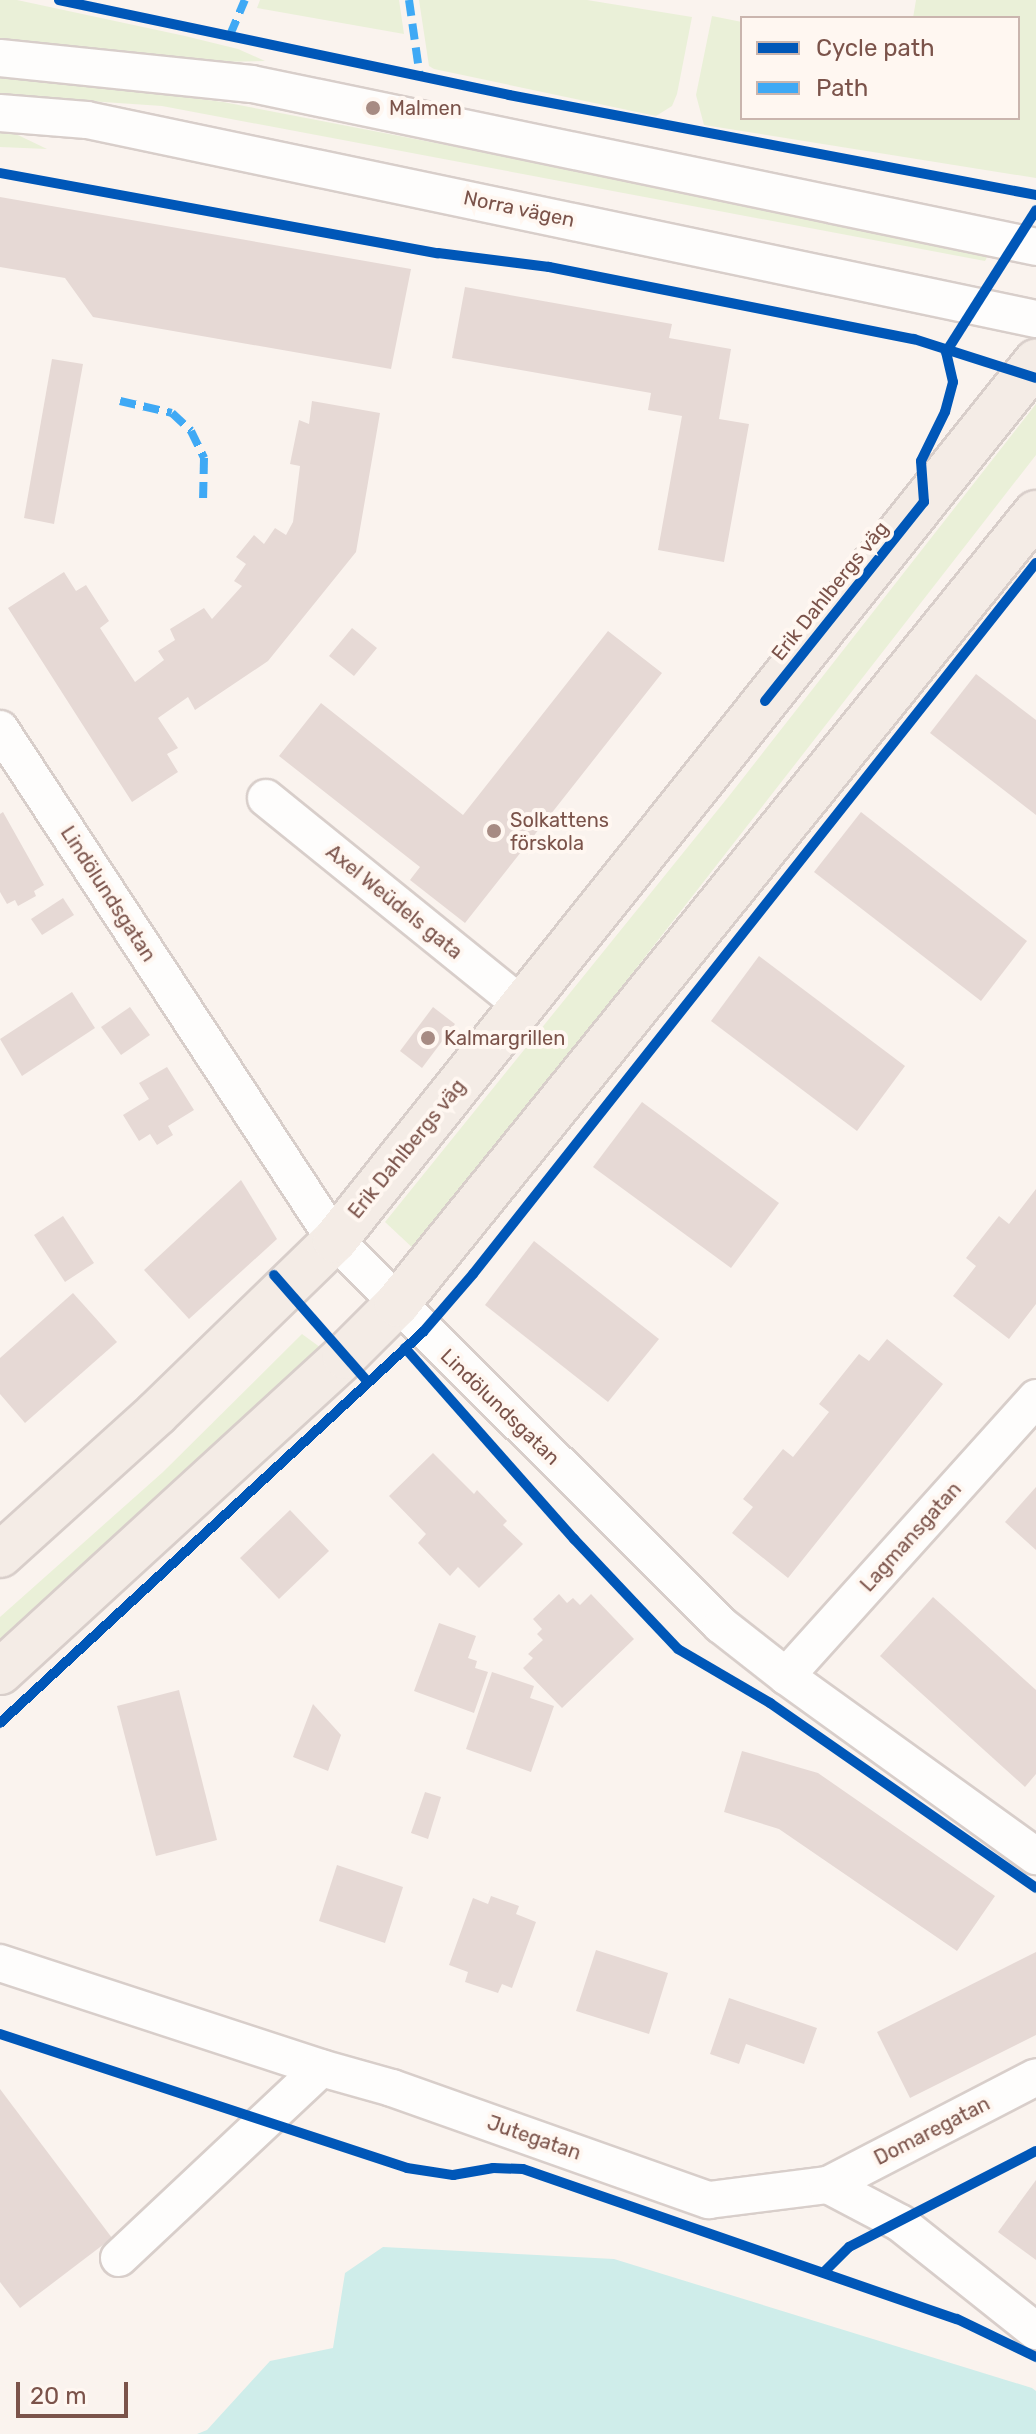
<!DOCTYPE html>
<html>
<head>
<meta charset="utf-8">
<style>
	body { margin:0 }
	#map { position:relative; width:1036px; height:2434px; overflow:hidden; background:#faf3ee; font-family:Rubik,sans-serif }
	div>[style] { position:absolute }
	.green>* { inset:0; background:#eaf0d8 }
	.water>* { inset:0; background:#cfedea }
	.building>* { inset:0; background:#e6d9d5 }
	.roads { filter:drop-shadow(2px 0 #d8ceca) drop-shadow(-2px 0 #d8ceca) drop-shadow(0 2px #d8ceca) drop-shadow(0 -2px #d8ceca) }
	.minor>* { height:36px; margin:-18px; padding:0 18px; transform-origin:18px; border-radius:18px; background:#fefdfc }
	.major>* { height:44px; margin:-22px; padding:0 22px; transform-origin:22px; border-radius:22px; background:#f4ece6 }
	.quiet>* { height:8px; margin-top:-4px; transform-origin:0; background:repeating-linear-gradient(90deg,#3fa9f5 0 16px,transparent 0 24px) }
	.cycleway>* { height:10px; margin:-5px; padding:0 5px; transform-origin:5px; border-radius:5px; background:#0057b8 }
	.dots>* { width:22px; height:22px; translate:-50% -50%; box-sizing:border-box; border:4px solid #fff7f1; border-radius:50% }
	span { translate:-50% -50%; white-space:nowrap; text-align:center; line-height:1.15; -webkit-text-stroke:8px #fff7f1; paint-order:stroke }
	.poi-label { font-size:20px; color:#7b534a }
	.left { translate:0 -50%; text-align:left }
	.street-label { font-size:20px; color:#7b534a }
	.legend { position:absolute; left:740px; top:16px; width:280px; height:104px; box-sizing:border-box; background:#fff7f1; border:2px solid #cab5ae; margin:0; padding:10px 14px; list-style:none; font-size:24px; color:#7b534a }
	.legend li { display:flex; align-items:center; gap:16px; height:40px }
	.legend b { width:40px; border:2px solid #cab5ae }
	.scale { position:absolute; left:16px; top:2382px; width:112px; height:36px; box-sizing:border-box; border:4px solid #7b534a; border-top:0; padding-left:10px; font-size:24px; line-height:28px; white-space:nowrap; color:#7b534a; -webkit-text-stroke:6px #fff7f1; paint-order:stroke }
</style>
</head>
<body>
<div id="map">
	<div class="green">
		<i style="clip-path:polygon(0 0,17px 0,185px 36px,238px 49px,265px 61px,168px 63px,0 44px)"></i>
		<i style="clip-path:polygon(260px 0,399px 0,404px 34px,257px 8px)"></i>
		<i style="clip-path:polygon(419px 0,587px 0,692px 17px,677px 94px,672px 106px,656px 116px,434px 69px,429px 66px)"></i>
		<i style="clip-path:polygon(916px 0,1036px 0,1036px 178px,704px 125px,696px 95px,712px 16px,742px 22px,742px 118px,1018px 118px,1018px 18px,913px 18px)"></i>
		<i style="clip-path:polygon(0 73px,223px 102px,991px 250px,985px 261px,162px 106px,0 95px)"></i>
		<i style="clip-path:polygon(0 128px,20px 136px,47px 149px,0 147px)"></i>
		<i style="clip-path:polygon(1036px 404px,1036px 455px,416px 1251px,385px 1222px,729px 796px)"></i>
		<i style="clip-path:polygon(302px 1334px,328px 1353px,0 1657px,0 1617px,163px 1472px)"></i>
	</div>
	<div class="water">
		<i style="clip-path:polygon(383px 2247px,614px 2259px,1032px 2388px,1036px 2391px,1036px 2434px,197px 2434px,207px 2430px,270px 2361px,333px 2348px,345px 2273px)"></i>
	</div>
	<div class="building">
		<i style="clip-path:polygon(0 197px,411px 269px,391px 369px,93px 317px,65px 278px,0 267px)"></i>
		<i style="clip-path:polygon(465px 287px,672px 324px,669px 338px,731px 349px,719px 419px,749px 424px,724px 562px,658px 550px,682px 416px,648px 410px,651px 393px,452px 358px)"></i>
		<i style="clip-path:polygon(52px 359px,83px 364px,54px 524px,24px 518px)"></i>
		<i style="clip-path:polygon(312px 401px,380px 413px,356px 552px,268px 661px,195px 710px,188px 697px,158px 718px,178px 748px,167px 754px,178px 772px,132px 802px,8px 608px,64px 572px,76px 591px,86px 585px,109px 621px,100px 628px,135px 682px,164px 660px,158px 651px,175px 640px,170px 629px,204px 608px,212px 619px,242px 586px,234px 581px,246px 564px,236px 557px,254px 535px,264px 544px,275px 528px,286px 535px,293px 522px,300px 466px,290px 464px,299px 420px,309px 424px)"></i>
		<i style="clip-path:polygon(352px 628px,377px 648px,354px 676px,329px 656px)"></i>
		<i style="clip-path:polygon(608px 631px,662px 673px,465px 923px,410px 880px,420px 867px,279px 756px,321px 703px,463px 815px)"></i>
		<i style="clip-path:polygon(976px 674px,1036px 720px,1036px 815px,930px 733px)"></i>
		<i style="clip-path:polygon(3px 812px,44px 885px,34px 891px,36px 896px,18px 906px,15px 900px,7px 904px,0 892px,0 814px)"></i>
		<i style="clip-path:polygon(861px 812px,1027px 941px,981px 1001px,814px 872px)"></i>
		<i style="clip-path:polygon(63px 898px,74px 915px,42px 935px,31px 919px)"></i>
		<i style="clip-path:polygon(759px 956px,905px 1066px,857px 1131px,711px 1021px)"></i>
		<i style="clip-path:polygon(72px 992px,95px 1028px,22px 1076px,0 1039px)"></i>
		<i style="clip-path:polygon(130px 1007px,150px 1035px,121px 1055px,101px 1027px)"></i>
		<i style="clip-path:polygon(433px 1007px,455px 1024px,422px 1068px,400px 1051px)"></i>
		<i style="clip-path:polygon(167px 1067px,194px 1110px,168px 1126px,173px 1135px,157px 1145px,150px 1134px,139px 1141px,123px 1115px,149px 1099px,139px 1083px)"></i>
		<i style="clip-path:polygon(642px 1102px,779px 1203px,731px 1268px,593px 1167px)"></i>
		<i style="clip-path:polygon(241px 1180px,277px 1239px,189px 1319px,144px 1270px)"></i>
		<i style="clip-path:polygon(1036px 1189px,1036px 1304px,1009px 1339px,953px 1296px,976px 1266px,966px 1258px,999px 1216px,1009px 1224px)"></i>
		<i style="clip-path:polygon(63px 1216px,94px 1263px,65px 1282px,34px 1235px)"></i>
		<i style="clip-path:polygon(534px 1241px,659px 1339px,608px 1402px,485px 1305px)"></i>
		<i style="clip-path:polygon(73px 1293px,117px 1342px,25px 1423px,0 1394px,0 1358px)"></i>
		<i style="clip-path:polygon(887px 1339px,943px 1384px,788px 1578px,732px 1533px,753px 1507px,743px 1499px,783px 1449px,793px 1457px,829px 1412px,819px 1404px,859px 1354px,869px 1361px)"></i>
		<i style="clip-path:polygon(433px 1453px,474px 1494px,477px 1490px,507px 1521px,503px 1525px,523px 1544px,479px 1588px,458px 1567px,450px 1576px,418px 1543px,426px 1534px,389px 1496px)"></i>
		<i style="clip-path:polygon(1036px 1487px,1036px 1550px,1005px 1522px)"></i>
		<i style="clip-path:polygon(290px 1510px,329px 1551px,279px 1599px,240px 1558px)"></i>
		<i style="clip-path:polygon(559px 1594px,567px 1603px,573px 1598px,580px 1605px,591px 1594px,634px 1639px,562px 1708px,523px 1668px,533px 1658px,528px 1654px,543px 1640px,537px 1634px,542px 1629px,533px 1619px)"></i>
		<i style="clip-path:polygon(933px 1597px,1036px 1690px,1036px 1774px,1025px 1787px,880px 1656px)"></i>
		<i style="clip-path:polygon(439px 1623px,476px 1636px,468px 1658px,477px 1661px,475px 1668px,488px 1672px,474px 1713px,414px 1691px)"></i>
		<i style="clip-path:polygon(492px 1672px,534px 1686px,530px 1698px,554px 1706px,531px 1772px,466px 1749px)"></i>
		<i style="clip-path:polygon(179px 1690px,217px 1840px,156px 1856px,117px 1706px)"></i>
		<i style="clip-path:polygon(313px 1704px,341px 1735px,328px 1771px,293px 1757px)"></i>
		<i style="clip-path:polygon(742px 1751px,818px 1773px,995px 1896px,957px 1951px,779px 1829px,724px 1812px)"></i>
		<i style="clip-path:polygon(425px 1792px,441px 1797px,428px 1839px,411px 1833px)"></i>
		<i style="clip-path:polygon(337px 1865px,403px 1887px,385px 1943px,319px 1921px)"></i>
		<i style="clip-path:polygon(491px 1896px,519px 1906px,516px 1914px,536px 1922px,512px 1988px,502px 1984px,498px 1993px,465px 1982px,468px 1972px,449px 1965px,473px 1898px,488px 1904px)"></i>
		<i style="clip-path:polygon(596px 1950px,668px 1973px,649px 2034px,576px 2011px)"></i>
		<i style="clip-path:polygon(1036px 1952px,1036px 2035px,910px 2098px,877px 2032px)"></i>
		<i style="clip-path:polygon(729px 1998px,817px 2028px,804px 2064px,746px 2044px,739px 2064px,710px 2054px)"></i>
		<i style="clip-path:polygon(0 2089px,112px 2238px,20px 2308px,0 2282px)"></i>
		<i style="clip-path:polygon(1036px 2180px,1036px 2260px,998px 2232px)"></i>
	</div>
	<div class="roads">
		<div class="minor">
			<i style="left:0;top:58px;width:253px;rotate:5.9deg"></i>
			<i style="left:252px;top:84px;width:801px;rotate:11.74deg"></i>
			<i style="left:0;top:113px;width:87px;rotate:4.6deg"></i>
			<i style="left:87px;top:120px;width:970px;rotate:11.84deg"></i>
			<i style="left:0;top:729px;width:611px;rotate:56.75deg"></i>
			<i style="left:335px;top:1240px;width:545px;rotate:44.93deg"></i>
			<i style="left:721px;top:1625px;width:83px;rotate:38.1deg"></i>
			<i style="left:786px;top:1676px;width:308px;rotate:35.8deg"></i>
			<i style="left:266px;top:798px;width:331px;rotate:39deg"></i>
			<i style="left:786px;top:1676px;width:374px;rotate:-48deg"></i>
			<i style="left:0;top:1963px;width:338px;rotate:18.1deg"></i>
			<i style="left:321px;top:2068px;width:74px;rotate:15.7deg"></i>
			<i style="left:392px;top:2088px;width:336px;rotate:19.5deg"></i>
			<i style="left:709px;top:2200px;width:120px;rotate:-7.2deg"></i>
			<i style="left:828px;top:2185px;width:81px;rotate:27.8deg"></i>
			<i style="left:900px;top:2223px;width:174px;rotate:38.5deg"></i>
			<i style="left:828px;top:2185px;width:234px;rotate:-27.4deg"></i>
			<i style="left:119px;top:2258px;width:277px;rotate:-43.2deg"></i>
		</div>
		<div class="major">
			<i style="left:0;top:1555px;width:210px;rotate:-42.1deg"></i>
			<i style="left:156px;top:1414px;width:250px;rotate:-44.2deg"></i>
			<i style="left:335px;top:1240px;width:1124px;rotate:-51.4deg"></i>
			<i style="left:0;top:1672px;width:468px;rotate:-42.5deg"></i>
			<i style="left:345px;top:1356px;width:74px;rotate:-45deg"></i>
			<i style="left:397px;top:1304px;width:1017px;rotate:-51.07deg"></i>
		</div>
	</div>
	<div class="quiet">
		<i style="left:409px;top:0;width:78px;rotate:81.9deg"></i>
		<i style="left:230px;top:35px;width:38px;rotate:-67deg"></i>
		<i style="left:120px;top:401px;width:53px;rotate:13deg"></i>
		<i style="left:172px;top:413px;width:26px;rotate:43deg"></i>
		<i style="left:191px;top:431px;width:30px;rotate:64deg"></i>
		<i style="left:204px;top:458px;width:43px;rotate:91.3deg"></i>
	</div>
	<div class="cycleway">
		<i style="left:59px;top:0;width:460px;rotate:11.9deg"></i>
		<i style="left:509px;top:95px;width:536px;rotate:10.74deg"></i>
		<i style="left:0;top:173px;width:445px;rotate:10.4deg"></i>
		<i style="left:438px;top:253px;width:112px;rotate:7.2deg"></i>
		<i style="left:549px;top:267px;width:372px;rotate:11.2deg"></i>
		<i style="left:914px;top:339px;width:128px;rotate:17.7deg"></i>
		<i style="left:765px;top:701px;width:255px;rotate:-51.4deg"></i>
		<i style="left:924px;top:502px;width:41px;rotate:-94.2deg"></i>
		<i style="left:921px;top:461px;width:55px;rotate:-63.9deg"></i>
		<i style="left:945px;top:412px;width:31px;rotate:-75deg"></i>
		<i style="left:953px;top:382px;width:31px;rotate:-103deg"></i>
		<i style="left:946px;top:352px;width:168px;rotate:-57.6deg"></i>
		<i style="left:274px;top:1275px;width:142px;rotate:48.7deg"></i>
		<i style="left:405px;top:1348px;width:255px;rotate:48.5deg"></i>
		<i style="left:574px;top:1539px;width:151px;rotate:46.6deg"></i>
		<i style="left:678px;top:1649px;width:107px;rotate:30.4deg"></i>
		<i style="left:770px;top:1703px;width:324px;rotate:34.8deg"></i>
		<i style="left:0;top:1723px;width:576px;rotate:-42.75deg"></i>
		<i style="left:423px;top:1332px;width:77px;rotate:-49.2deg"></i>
		<i style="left:473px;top:1274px;width:907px;rotate:-51.63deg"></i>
		<i style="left:0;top:2034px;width:428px;rotate:18.2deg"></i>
		<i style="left:407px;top:2168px;width:47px;rotate:8.7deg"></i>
		<i style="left:453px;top:2175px;width:41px;rotate:-9.9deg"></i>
		<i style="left:493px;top:2168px;width:30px;rotate:2deg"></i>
		<i style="left:523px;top:2169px;width:459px;rotate:19.1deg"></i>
		<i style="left:957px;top:2319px;width:88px;rotate:25.7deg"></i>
		<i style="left:825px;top:2271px;width:34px;rotate:-45deg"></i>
		<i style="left:849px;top:2247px;width:210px;rotate:-27.2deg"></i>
	</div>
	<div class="dots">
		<i style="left:373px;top:108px;background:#a78b83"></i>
		<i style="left:494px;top:831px;background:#a78b83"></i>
		<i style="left:428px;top:1038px;background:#a78b83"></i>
	</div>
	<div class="poi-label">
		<span class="left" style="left:389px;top:108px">Malmen</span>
		<span class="left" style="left:510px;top:832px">Solkattens<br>förskola</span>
		<span class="left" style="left:444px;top:1038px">Kalmargrillen</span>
	</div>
	<div class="street-label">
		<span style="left:519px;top:209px;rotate:12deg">Norra vägen</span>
		<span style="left:830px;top:591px;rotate:-51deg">Erik Dahlbergs väg</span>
		<span style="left:108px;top:894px;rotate:57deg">Lindölundsgatan</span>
		<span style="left:394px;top:902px;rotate:39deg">Axel Weüdels gata</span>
		<span style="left:407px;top:1149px;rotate:-51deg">Erik Dahlbergs väg</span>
		<span style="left:500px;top:1407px;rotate:44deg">Lindölundsgatan</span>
		<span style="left:911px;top:1537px;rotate:-48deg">Lagmansgatan</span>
		<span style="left:932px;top:2131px;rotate:-27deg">Domaregatan</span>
		<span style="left:534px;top:2138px;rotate:19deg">Jutegatan</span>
	</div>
	<ul class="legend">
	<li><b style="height:10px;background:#0057b8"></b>Cycle path</li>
	<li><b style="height:10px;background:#3fa9f5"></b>Path</li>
	</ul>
	<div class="scale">20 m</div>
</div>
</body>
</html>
